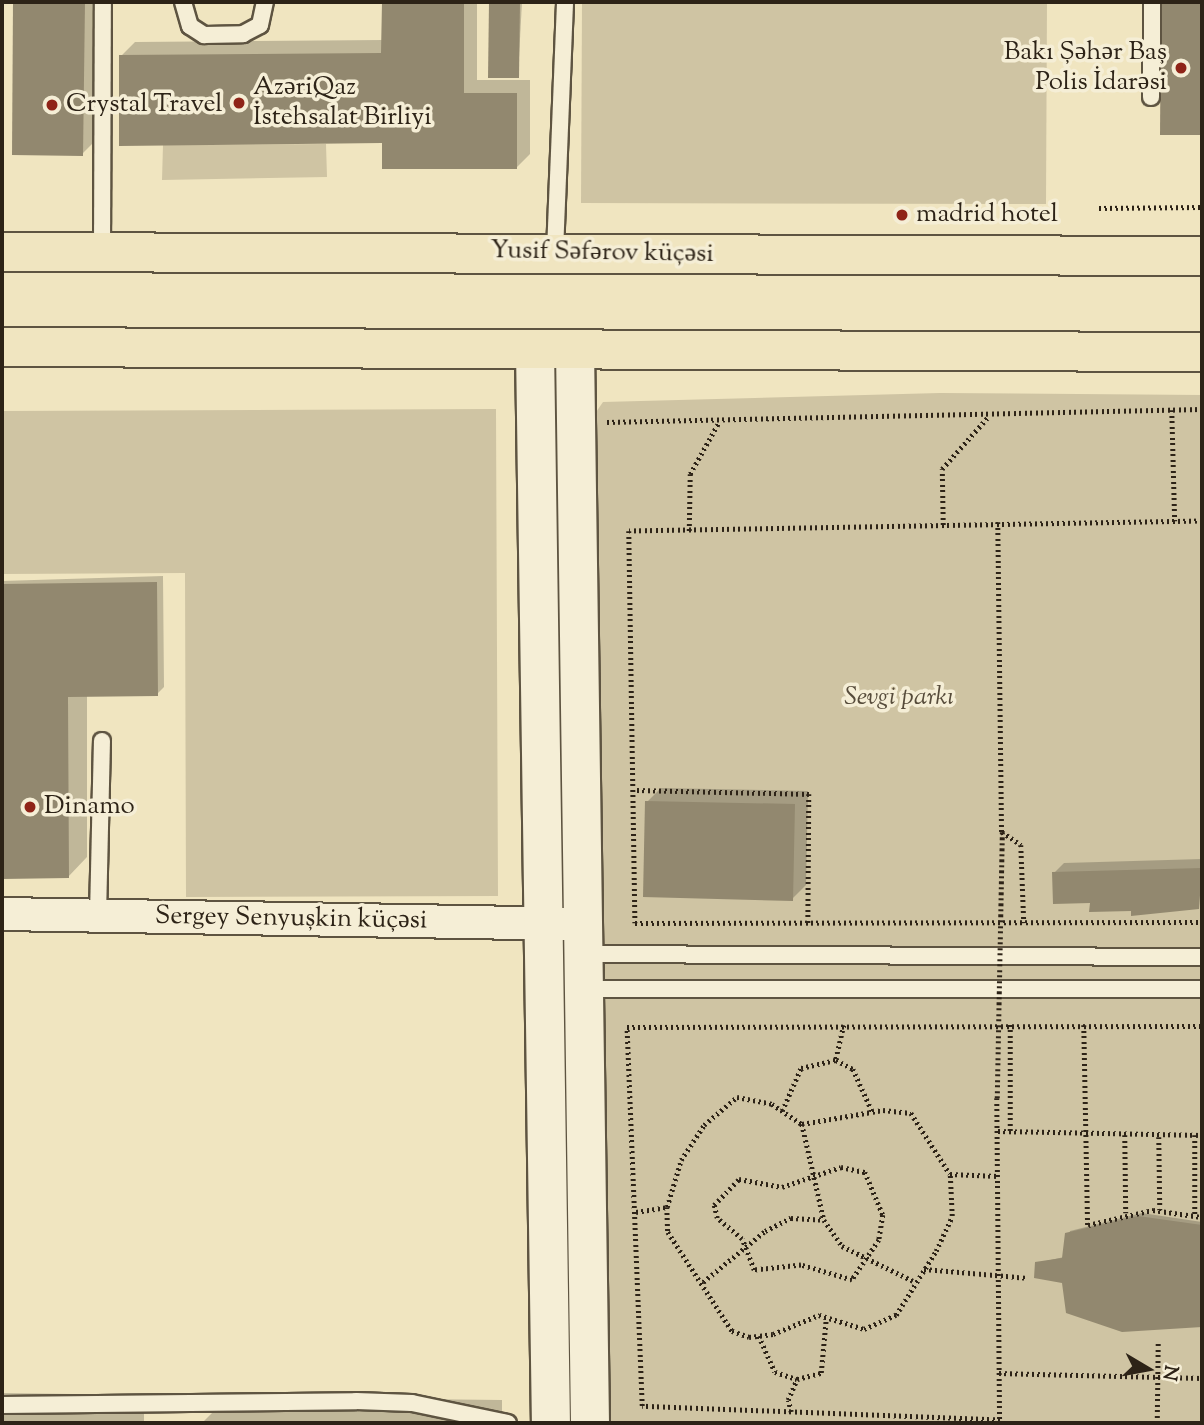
<!DOCTYPE html>
<html>
<head>
<meta charset="utf-8">
<style>
	body { margin:0 }
	#map { position:relative; width:1204px; height:1425px; overflow:hidden; background:#f0e5c0; font-family:"Sorts Mill Goudy",serif }
	div>[style] { position:absolute }
	.green>* { inset:0; background:#cfc4a3 }
	.shadow>* { inset:0; background:#0003 }
	.building>* { inset:0; background:#92886f }
	.path>* { height:4.5px; margin-top:-2.25px; transform-origin:0; background:repeating-linear-gradient(90deg,#2d2317 0 2px,transparent 0 5.5px) }
	.roads { filter:drop-shadow(2px 0 #5e5441) drop-shadow(-2px 0 #5e5441) drop-shadow(0 2px #5e5441) drop-shadow(0 -2px #5e5441) }
	.service>* { height:16px; margin:-8px; padding:0 8px; transform-origin:8px; border-radius:8px; background:#f5eed6 }
	.minor>* { height:32px; margin:-16px; padding:0 16px; transform-origin:16px; border-radius:16px; background:#f5eed6 }
	.tertiary>* { height:38px; margin:-19px; padding:0 19px; transform-origin:19px; border-radius:19px; background:#f5eed6 }
	.trunk>* { height:38px; margin:-19px; padding:0 19px; transform-origin:19px; border-radius:19px; background:#f0e5c0 }
	.path-bridge>* { height:4.5px; margin-top:-2.25px; transform-origin:0; background:repeating-linear-gradient(90deg,#2d2317 0 2px,transparent 0 5.5px) }
	.dots>* { width:19px; height:19px; translate:-50% -50%; box-sizing:border-box; border:4px solid #f5eed6; border-radius:50% }
	span { translate:-50% -50%; white-space:nowrap; text-align:center; line-height:1.15; -webkit-text-stroke:7px #f5eed6; paint-order:stroke }
	.poi-label { font-size:26px; color:#2d2317 }
	.right { translate:-100% -50%; text-align:right }
	.left { translate:0 -50%; text-align:left }
	.street-label { font-size:26px; color:#2d2317 }
	.park-label { font-size:26px; color:#564b3a; font-style:italic }
	.frame { position:absolute; inset:0; border:4px solid #2d2317; pointer-events:none }
	.north { position:absolute; left:1113px; top:1334px; width:70px; height:70px; -webkit-text-stroke:5px #f5eed6; paint-order:stroke; rotate:100deg; font-size:19px; font-weight:700; line-height:28px; text-align:center; color:#2d2317 }
	.north::after { content:''; display:block; margin:auto; width:24px; height:32px; background:#2d2317; clip-path:polygon(50% 0,100% 100%,50% 72%,0 100%) }
</style>
</head>
<body>
<div id="map">
	<div class="green">
		<i style="clip-path:polygon(582px 2px,1047px 2px,1046px 204px,581px 203px)"></i>
		<i style="clip-path:polygon(326px 144px,327px 177px,162px 180px,163px 145px)"></i>
		<i style="clip-path:polygon(940px 393px,1202px 395px,1202px 1423px,605px 1423px,590px 421px,603px 402px)"></i>
		<i style="clip-path:polygon(496px 409px,498px 896px,186px 897px,185px 573px,2px 574px,2px 411px)"></i>
	</div>
	<div class="shadow">
		<i style="clip-path:polygon(15px 2px,103px 2px,102px 134px,82px 154px,13px 153px)"></i>
		<i style="clip-path:polygon(384px 2px,477px 2px,477px 80px,530px 80px,530px 154px,516px 168px,384px 142px,121px 56px,135px 42px,383px 40px)"></i>
		<i style="clip-path:polygon(490px 2px,522px 2px,518px 76px,490px 76px)"></i>
		<i style="clip-path:polygon(1163px 2px,1202px 2px,1202px 133px,1162px 133px)"></i>
		<i style="clip-path:polygon(163px 576px,164px 687px,157px 694px,87px 695px,87px 857px,68px 877px,2px 877px,2px 581px)"></i>
		<i style="clip-path:polygon(661px 788px,808px 791px,806px 885px,792px 899px,647px 802px)"></i>
		<i style="clip-path:polygon(1202px 859px,1198px 908px,1132px 909px,1091px 901px,1054px 873px,1064px 863px)"></i>
		<i style="clip-path:polygon(1142px 1213px,1202px 1222px,1202px 1323px,1123px 1330px,1037px 1263px,1064px 1257px,1070px 1231px)"></i>
		<i style="clip-path:polygon(2px 1393px,144px 1395px,144px 1423px,2px 1423px)"></i>
		<i style="clip-path:polygon(228px 1397px,502px 1400px,502px 1423px,202px 1423px)"></i>
	</div>
	<div class="building">
		<i style="clip-path:polygon(13px 2px,85px 2px,83px 156px,12px 155px)"></i>
		<i style="clip-path:polygon(382px 2px,464px 2px,464px 93px,517px 93px,517px 169px,382px 169px,382px 143px,119px 146px,119px 55px,381px 53px)"></i>
		<i style="clip-path:polygon(489px 2px,520px 2px,519px 78px,488px 78px)"></i>
		<i style="clip-path:polygon(1161px 2px,1202px 2px,1202px 135px,1160px 135px)"></i>
		<i style="clip-path:polygon(157px 582px,158px 696px,68px 697px,69px 878px,2px 879px,2px 584px)"></i>
		<i style="clip-path:polygon(645px 801px,795px 804px,793px 901px,643px 897px)"></i>
		<i style="clip-path:polygon(1202px 868px,1199px 909px,1131px 916px,1131px 911px,1089px 912px,1090px 903px,1053px 904px,1052px 872px)"></i>
		<i style="clip-path:polygon(1138px 1216px,1202px 1225px,1202px 1327px,1122px 1332px,1066px 1313px,1062px 1283px,1034px 1278px,1035px 1262px,1062px 1258px,1065px 1233px)"></i>
	</div>
	<div class="path">
		<i style="left:1099px;top:208px;width:103px;rotate:-0.6deg"></i>
		<i style="left:1172px;top:410px;width:111px;rotate:88.5deg"></i>
		<i style="left:607px;top:422px;width:595px;rotate:-1.25deg"></i>
		<i style="left:1202px;top:521px;width:573px;rotate:179deg"></i>
		<i style="left:629px;top:531px;width:392px;rotate:89.1deg"></i>
		<i style="left:635px;top:923px;width:567px;rotate:-0.1deg"></i>
		<i style="left:998px;top:522px;width:310px;rotate:89.3deg"></i>
		<i style="left:1002px;top:832px;width:23px;rotate:34deg"></i>
		<i style="left:1021px;top:845px;width:78px;rotate:87.8deg"></i>
		<i style="left:943px;top:525px;width:56px;rotate:-91deg"></i>
		<i style="left:942px;top:469px;width:69px;rotate:-48.5deg"></i>
		<i style="left:689px;top:531px;width:57px;rotate:-89deg"></i>
		<i style="left:690px;top:474px;width:60px;rotate:-60.9deg"></i>
		<i style="left:637px;top:790px;width:172px;rotate:1.3deg"></i>
		<i style="left:809px;top:794px;width:130px;rotate:90.4deg"></i>
		<i style="left:844px;top:1025px;width:36px;rotate:103deg"></i>
		<i style="left:836px;top:1060px;width:19px;rotate:28deg"></i>
		<i style="left:853px;top:1069px;width:48px;rotate:65.6deg"></i>
		<i style="left:1084px;top:1025px;width:200px;rotate:88.9deg"></i>
		<i style="left:1088px;top:1225px;width:67px;rotate:-13deg"></i>
		<i style="left:1153px;top:1210px;width:49px;rotate:8.1deg"></i>
		<i style="left:997px;top:1098px;width:322px;rotate:89.5deg"></i>
		<i style="left:1000px;top:1420px;width:358px;rotate:-177.8deg"></i>
		<i style="left:642px;top:1406px;width:379px;rotate:-92.3deg"></i>
		<i style="left:627px;top:1027px;width:575px;rotate:-0.1deg"></i>
		<i style="left:782px;top:1111px;width:47px;rotate:-66.2deg"></i>
		<i style="left:801px;top:1068px;width:36px;rotate:-13deg"></i>
		<i style="left:802px;top:1124px;width:98px;rotate:77.1deg"></i>
		<i style="left:824px;top:1220px;width:32px;rotate:55deg"></i>
		<i style="left:842px;top:1246px;width:79px;rotate:26.2deg"></i>
		<i style="left:998px;top:1131px;width:204px;rotate:1.1deg"></i>
		<i style="left:1010px;top:1131px;width:108px;rotate:-90deg"></i>
		<i style="left:1125px;top:1135px;width:78px;rotate:89.3deg"></i>
		<i style="left:1195px;top:1135px;width:80px;rotate:90deg"></i>
		<i style="left:1159px;top:1137px;width:73px;rotate:89.2deg"></i>
		<i style="left:841px;top:1167px;width:25px;rotate:12deg"></i>
		<i style="left:865px;top:1172px;width:47px;rotate:67.3deg"></i>
		<i style="left:883px;top:1215px;width:25px;rotate:99deg"></i>
		<i style="left:879px;top:1240px;width:48px;rotate:124deg"></i>
		<i style="left:852px;top:1280px;width:53px;rotate:-163.6deg"></i>
		<i style="left:801px;top:1265px;width:47px;rotate:173.9deg"></i>
		<i style="left:754px;top:1270px;width:33px;rotate:-111deg"></i>
		<i style="left:742px;top:1239px;width:33px;rotate:-140deg"></i>
		<i style="left:717px;top:1218px;width:13px;rotate:-103deg"></i>
		<i style="left:714px;top:1205px;width:36px;rotate:-46deg"></i>
		<i style="left:739px;top:1179px;width:44px;rotate:10.5deg"></i>
		<i style="left:782px;top:1187px;width:62px;rotate:-18.7deg"></i>
		<i style="left:667px;top:1207px;width:25px;rotate:88deg"></i>
		<i style="left:668px;top:1232px;width:118px;rotate:57.1deg"></i>
		<i style="left:732px;top:1331px;width:18px;rotate:19deg"></i>
		<i style="left:749px;top:1337px;width:24px;rotate:-7deg"></i>
		<i style="left:773px;top:1334px;width:50px;rotate:-22.4deg"></i>
		<i style="left:819px;top:1315px;width:47px;rotate:17.3deg"></i>
		<i style="left:864px;top:1329px;width:35px;rotate:-24deg"></i>
		<i style="left:896px;top:1315px;width:75px;rotate:-58deg"></i>
		<i style="left:936px;top:1251px;width:38px;rotate:-65deg"></i>
		<i style="left:952px;top:1216px;width:42px;rotate:-92.7deg"></i>
		<i style="left:636px;top:1212px;width:31px;rotate:-9deg"></i>
		<i style="left:667px;top:1207px;width:49px;rotate:-73.4deg"></i>
		<i style="left:681px;top:1160px;width:42px;rotate:-56.7deg"></i>
		<i style="left:704px;top:1125px;width:43px;rotate:-40.3deg"></i>
		<i style="left:737px;top:1097px;width:36px;rotate:11deg"></i>
		<i style="left:772px;top:1104px;width:36px;rotate:34deg"></i>
		<i style="left:802px;top:1124px;width:82px;rotate:-9.8deg"></i>
		<i style="left:883px;top:1110px;width:28px;rotate:6deg"></i>
		<i style="left:911px;top:1113px;width:72px;rotate:57.4deg"></i>
		<i style="left:950px;top:1174px;width:48px;rotate:2.4deg"></i>
		<i style="left:924px;top:1269px;width:104px;rotate:4.9deg"></i>
		<i style="left:703px;top:1282px;width:80px;rotate:-39.4deg"></i>
		<i style="left:765px;top:1231px;width:29px;rotate:-27deg"></i>
		<i style="left:791px;top:1218px;width:33px;rotate:3deg"></i>
		<i style="left:759px;top:1336px;width:39px;rotate:66deg"></i>
		<i style="left:775px;top:1372px;width:23px;rotate:18deg"></i>
		<i style="left:797px;top:1379px;width:25px;rotate:-14deg"></i>
		<i style="left:821px;top:1373px;width:54px;rotate:-84.7deg"></i>
		<i style="left:999px;top:1373px;width:203px;rotate:1.4deg"></i>
		<i style="left:791px;top:1412px;width:12px;rotate:-104deg"></i>
		<i style="left:788px;top:1400px;width:23px;rotate:-67deg"></i>
		<i style="left:1157px;top:1423px;width:81px;rotate:-89.3deg"></i>
	</div>
	<div class="roads">
		<div class="service">
			<i style="left:183px;top:2px;width:25px;rotate:74deg"></i>
			<i style="left:190px;top:26px;width:17px;rotate:33deg"></i>
			<i style="left:204px;top:35px;width:39px;rotate:-1deg"></i>
			<i style="left:243px;top:34px;width:19px;rotate:-28deg"></i>
			<i style="left:260px;top:25px;width:24px;rotate:-78deg"></i>
			<i style="left:1151px;top:97px;width:95px;rotate:-89.4deg"></i>
			<i style="left:555px;top:252px;width:250px;rotate:-87.7deg"></i>
			<i style="left:102px;top:253px;width:251px;rotate:-89.8deg"></i>
			<i style="left:98px;top:916px;width:175px;rotate:-88.7deg"></i>
			<i style="left:582px;top:954px;width:620px;rotate:0.28deg"></i>
			<i style="left:585px;top:989px;width:617px"></i>
			<i style="left:2px;top:1405px;width:354px;rotate:-0.6deg"></i>
			<i style="left:356px;top:1401px;width:56px;rotate:2deg"></i>
			<i style="left:412px;top:1403px;width:98px;rotate:11.8deg"></i>
		</div>
		<div class="minor">
			<i style="left:2px;top:914px;width:579px;rotate:0.99deg"></i>
		</div>
		<div class="tertiary">
			<i style="left:535px;top:349px;width:1074px;rotate:89.15deg"></i>
			<i style="left:575px;top:349px;width:1074px;rotate:89.2deg"></i>
		</div>
		<div class="trunk">
			<i style="left:2px;top:252px;width:1200px;rotate:0.19deg"></i>
			<i style="left:2px;top:347px;width:1200px;rotate:0.24deg"></i>
		</div>
	</div>
	<div class="path-bridge">
		<i style="left:997px;top:1098px;width:266px;rotate:-88.9deg"></i>
	</div>
	<div class="dots">
		<i style="left:1181px;top:68px;background:#8f2418"></i>
		<i style="left:239px;top:103px;background:#8f2418"></i>
		<i style="left:52px;top:105px;background:#8f2418"></i>
		<i style="left:902px;top:215px;background:#8f2418"></i>
		<i style="left:30px;top:807px;background:#8f2418"></i>
	</div>
	<div class="poi-label">
		<span class="right" style="left:1167px;top:68px">Bakı Şəhər Baş<br>Polis İdarəsi</span>
		<span class="left" style="left:253px;top:103px">AzəriQaz<br>İstehsalat Birliyi</span>
		<span class="left" style="left:66px;top:105px">Crystal Travel</span>
		<span class="left" style="left:916px;top:215px">madrid hotel</span>
		<span class="left" style="left:44px;top:807px">Dinamo</span>
	</div>
	<div class="street-label">
		<span style="left:602px;top:253px;rotate:1deg">Yusif Səfərov küçəsi</span>
		<span style="left:291px;top:919px;rotate:1deg">Sergey Senyuşkin küçəsi</span>
	</div>
	<div class="park-label">
		<span style="left:899px;top:698px">Sevgi parkı</span>
	</div>
	<div class="frame"></div>
	<div class="north">N</div>
</div>
</body>
</html>
